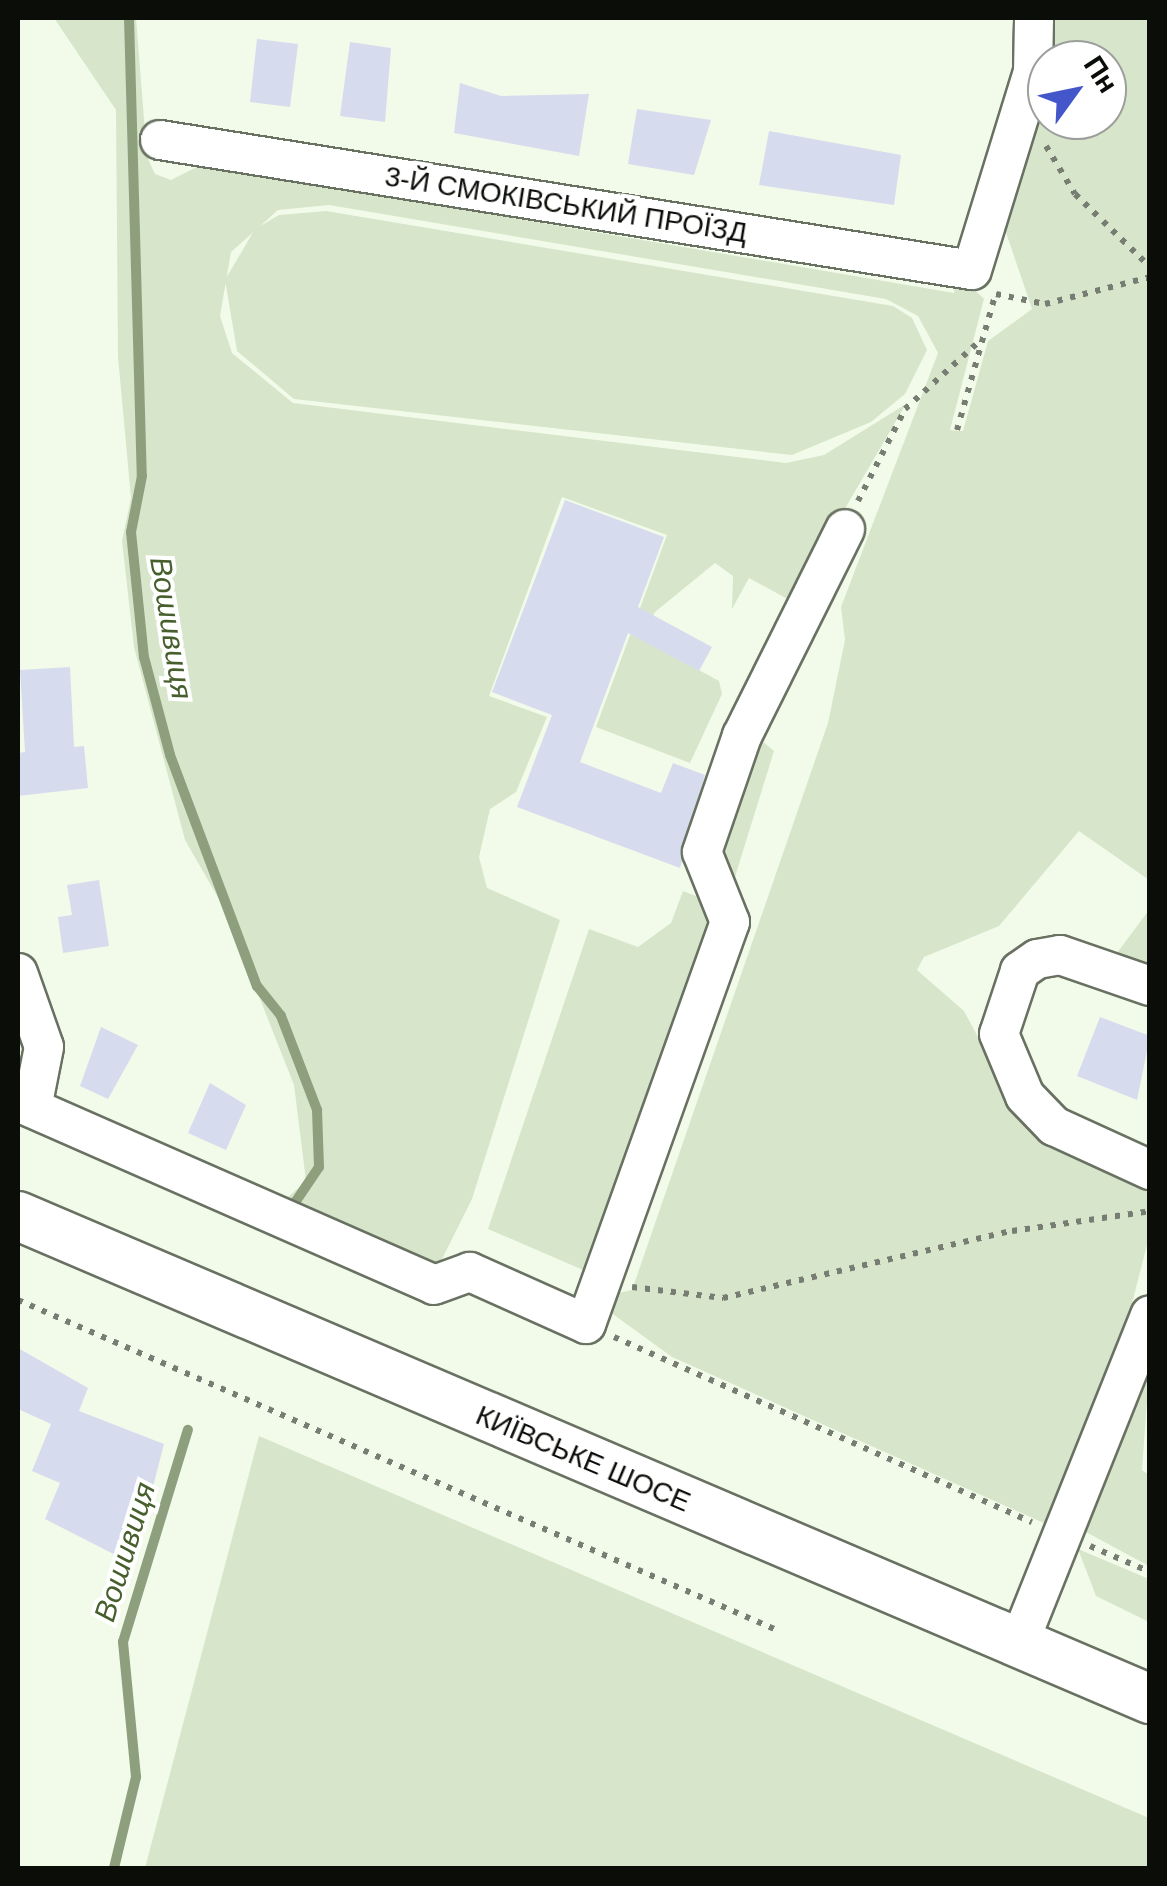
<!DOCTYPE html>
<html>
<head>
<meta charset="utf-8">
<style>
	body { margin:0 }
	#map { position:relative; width:1167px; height:1886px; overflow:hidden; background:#f2fbea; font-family:Helvetica,sans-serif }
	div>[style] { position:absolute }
	.green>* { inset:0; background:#d7e6ca }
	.stream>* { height:10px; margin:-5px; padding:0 5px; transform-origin:5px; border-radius:5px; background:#8e9f7e }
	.building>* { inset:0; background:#d6dcee }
	.path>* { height:6px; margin-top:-3px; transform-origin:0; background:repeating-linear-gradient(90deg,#777d72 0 5px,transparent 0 13px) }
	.roads { filter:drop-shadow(2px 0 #697162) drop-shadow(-2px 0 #697162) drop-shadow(0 2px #697162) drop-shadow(0 -2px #697162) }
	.minor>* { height:38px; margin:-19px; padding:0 19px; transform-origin:19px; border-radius:19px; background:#fff }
	.major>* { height:48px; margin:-24px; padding:0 24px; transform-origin:24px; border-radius:24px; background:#fff }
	span { translate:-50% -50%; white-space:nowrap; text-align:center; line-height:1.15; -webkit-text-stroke:8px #fff; paint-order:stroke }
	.street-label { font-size:28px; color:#0b0e08 }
	.water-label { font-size:30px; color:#475f2d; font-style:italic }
	.frame { position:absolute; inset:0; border:20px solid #0b0e08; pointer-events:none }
	.north { position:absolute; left:1027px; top:40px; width:100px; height:100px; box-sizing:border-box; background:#fff; border:2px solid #9d9f9c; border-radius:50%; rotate:57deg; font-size:28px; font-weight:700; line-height:40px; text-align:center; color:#0b0e08 }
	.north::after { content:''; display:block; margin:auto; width:35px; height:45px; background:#4356ca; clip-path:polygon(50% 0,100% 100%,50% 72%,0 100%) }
</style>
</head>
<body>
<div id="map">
	<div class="green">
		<i style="clip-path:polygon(evenodd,54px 18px,136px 18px,147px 157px,155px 174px,171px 180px,197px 167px,248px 173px,954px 293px,956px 280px,966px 281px,984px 299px,950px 430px,963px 431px,988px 341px,1032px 309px,1002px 221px,1049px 18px,1149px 18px,1149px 880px,1079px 831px,999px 926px,924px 957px,917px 970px,964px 1011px,1010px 1097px,1149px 1181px,1149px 1237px,1127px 1323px,1046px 1524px,672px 1357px,610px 1312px,614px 1294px,632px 1290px,828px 723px,845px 640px,841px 607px,938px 353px,918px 316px,886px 299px,329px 205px,278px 210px,231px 252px,220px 316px,232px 353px,293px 403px,786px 463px,824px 455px,906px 404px,791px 601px,749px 578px,732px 609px,733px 576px,715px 563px,655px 612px,642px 639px,719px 681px,722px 694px,690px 763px,596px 727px,667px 535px,562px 497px,489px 696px,547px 717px,516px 792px,490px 809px,479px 857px,487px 888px,560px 920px,472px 1199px,437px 1269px,285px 1200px,306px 1181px,294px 1085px,224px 908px,185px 840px,134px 647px,122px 541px,131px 498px,118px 357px,116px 110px,54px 18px,1047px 60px,1107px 60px,1107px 120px,1047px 120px,1047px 60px)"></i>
		<i style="clip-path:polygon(326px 211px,893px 306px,912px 318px,927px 350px,905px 394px,871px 422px,792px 455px,294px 399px,237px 351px,225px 280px,255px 229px,279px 215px)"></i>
		<i style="clip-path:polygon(756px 736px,774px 751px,730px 893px,718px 857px)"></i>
		<i style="clip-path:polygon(683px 891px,717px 904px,597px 1276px,488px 1229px,589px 929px,638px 947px,671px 923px)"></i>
		<i style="clip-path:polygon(1149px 910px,1149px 976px,1114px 957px)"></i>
		<i style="clip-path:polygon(1149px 1373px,1142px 1470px,1149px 1475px,1149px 1566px,1084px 1531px)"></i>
		<i style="clip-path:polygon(259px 1436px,1149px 1818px,1149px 1868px,145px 1868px)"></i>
		<i style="clip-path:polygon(1078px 1549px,1149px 1579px,1149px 1622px,1096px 1596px)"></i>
	</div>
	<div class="stream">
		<i style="left:129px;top:18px;width:458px;rotate:88.4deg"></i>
		<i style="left:142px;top:476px;width:57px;rotate:101.1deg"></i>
		<i style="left:131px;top:532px;width:126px;rotate:84.1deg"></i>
		<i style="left:144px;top:657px;width:101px;rotate:75.1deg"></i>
		<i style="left:170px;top:755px;width:247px;rotate:69.4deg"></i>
		<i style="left:257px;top:986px;width:38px;rotate:51deg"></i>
		<i style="left:281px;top:1016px;width:101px;rotate:69deg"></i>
		<i style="left:317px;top:1110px;width:57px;rotate:88deg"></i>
		<i style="left:319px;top:1167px;width:48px;rotate:124deg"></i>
		<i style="left:114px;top:1868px;width:94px;rotate:-76.4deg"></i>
		<i style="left:136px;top:1777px;width:136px;rotate:-95.5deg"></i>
		<i style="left:123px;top:1642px;width:222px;rotate:-73deg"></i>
	</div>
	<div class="building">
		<i style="clip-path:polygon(257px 39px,298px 44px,290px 107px,250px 102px)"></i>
		<i style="clip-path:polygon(350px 42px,391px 48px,385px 122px,340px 116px)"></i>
		<i style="clip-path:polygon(460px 83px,501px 96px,589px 94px,579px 156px,454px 133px)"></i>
		<i style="clip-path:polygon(637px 109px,711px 120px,694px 175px,628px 164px)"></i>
		<i style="clip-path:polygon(769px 131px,901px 155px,894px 205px,759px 185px)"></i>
		<i style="clip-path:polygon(565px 500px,664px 537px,638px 607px,712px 647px,699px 671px,628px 633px,580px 762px,661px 793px,673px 763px,705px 775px,680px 868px,517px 807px,552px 715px,492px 692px)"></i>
		<i style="clip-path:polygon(70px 667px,74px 747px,84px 746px,88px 788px,18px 796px,18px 753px,25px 752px,20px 670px)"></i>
		<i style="clip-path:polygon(99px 880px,109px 946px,63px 953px,58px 917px,72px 915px,67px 885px)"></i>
		<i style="clip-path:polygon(1100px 1017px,1150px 1036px,1137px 1100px,1077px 1076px)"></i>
		<i style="clip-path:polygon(101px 1027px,138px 1045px,108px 1099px,80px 1086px)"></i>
		<i style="clip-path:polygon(210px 1083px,246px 1105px,226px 1150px,188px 1133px)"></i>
		<i style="clip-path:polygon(18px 1348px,88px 1388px,79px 1411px,164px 1444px,133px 1564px,45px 1519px,60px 1483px,32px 1471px,51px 1424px,18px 1409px)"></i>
	</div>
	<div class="path">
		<i style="left:1046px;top:146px;width:56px;rotate:58.9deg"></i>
		<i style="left:1075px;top:194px;width:105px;rotate:44.2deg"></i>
		<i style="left:996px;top:294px;width:50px;rotate:11.5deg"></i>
		<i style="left:1045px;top:304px;width:108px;rotate:-14.4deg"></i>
		<i style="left:957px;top:430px;width:139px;rotate:-74.2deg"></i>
		<i style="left:858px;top:501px;width:103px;rotate:-62.9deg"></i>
		<i style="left:905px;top:409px;width:105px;rotate:-42.3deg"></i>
		<i style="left:632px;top:1287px;width:92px;rotate:6.9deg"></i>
		<i style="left:723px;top:1298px;width:297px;rotate:-13.1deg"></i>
		<i style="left:1012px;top:1231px;width:139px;rotate:-8.2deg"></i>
		<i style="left:18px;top:1300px;width:830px;rotate:23.51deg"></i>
		<i style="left:614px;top:1337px;width:457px;rotate:23.9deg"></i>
		<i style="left:1090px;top:1546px;width:65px;rotate:23.4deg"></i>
	</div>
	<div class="roads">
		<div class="minor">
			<i style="left:160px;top:140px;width:822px;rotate:9.1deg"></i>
			<i style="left:972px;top:270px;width:207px;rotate:-72.9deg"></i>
			<i style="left:1033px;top:72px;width:54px;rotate:-88.9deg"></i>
			<i style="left:18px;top:973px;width:78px;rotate:70.6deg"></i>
			<i style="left:44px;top:1047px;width:62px;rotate:101.1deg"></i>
			<i style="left:1150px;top:986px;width:95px;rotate:-161deg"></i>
			<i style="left:1060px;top:955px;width:23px;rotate:170deg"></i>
			<i style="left:1037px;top:959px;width:21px;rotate:145deg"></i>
			<i style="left:1020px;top:971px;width:66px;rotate:108.4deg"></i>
			<i style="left:999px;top:1034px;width:67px;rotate:67.2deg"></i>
			<i style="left:1025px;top:1096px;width:42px;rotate:46deg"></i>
			<i style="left:1054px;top:1126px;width:106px;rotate:24.6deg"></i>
			<i style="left:18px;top:1102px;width:454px;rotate:23.7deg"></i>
			<i style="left:434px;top:1285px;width:38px;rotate:-20deg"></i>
			<i style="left:470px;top:1272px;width:127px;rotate:24.1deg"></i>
			<i style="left:586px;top:1324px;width:427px;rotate:-70.3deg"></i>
			<i style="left:730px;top:922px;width:75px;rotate:-111.8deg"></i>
			<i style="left:702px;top:852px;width:123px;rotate:-71deg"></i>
			<i style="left:742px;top:736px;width:231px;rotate:-63.5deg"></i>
			<i style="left:1019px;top:1643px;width:353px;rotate:-68.2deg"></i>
		</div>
		<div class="major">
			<i style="left:18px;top:1216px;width:1231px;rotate:23.11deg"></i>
		</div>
	</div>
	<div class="street-label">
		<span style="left:566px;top:205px;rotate:9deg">3-Й СМОКІВСЬКИЙ ПРОЇЗД</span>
		<span style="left:583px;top:1459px;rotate:23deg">КИЇВСЬКЕ ШОСЕ</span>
	</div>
	<div class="water-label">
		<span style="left:171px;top:628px;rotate:81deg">Вошивиця</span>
		<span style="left:125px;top:1552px;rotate:-73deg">Вошивиця</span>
	</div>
	<div class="frame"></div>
	<div class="north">Пн</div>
</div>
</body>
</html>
